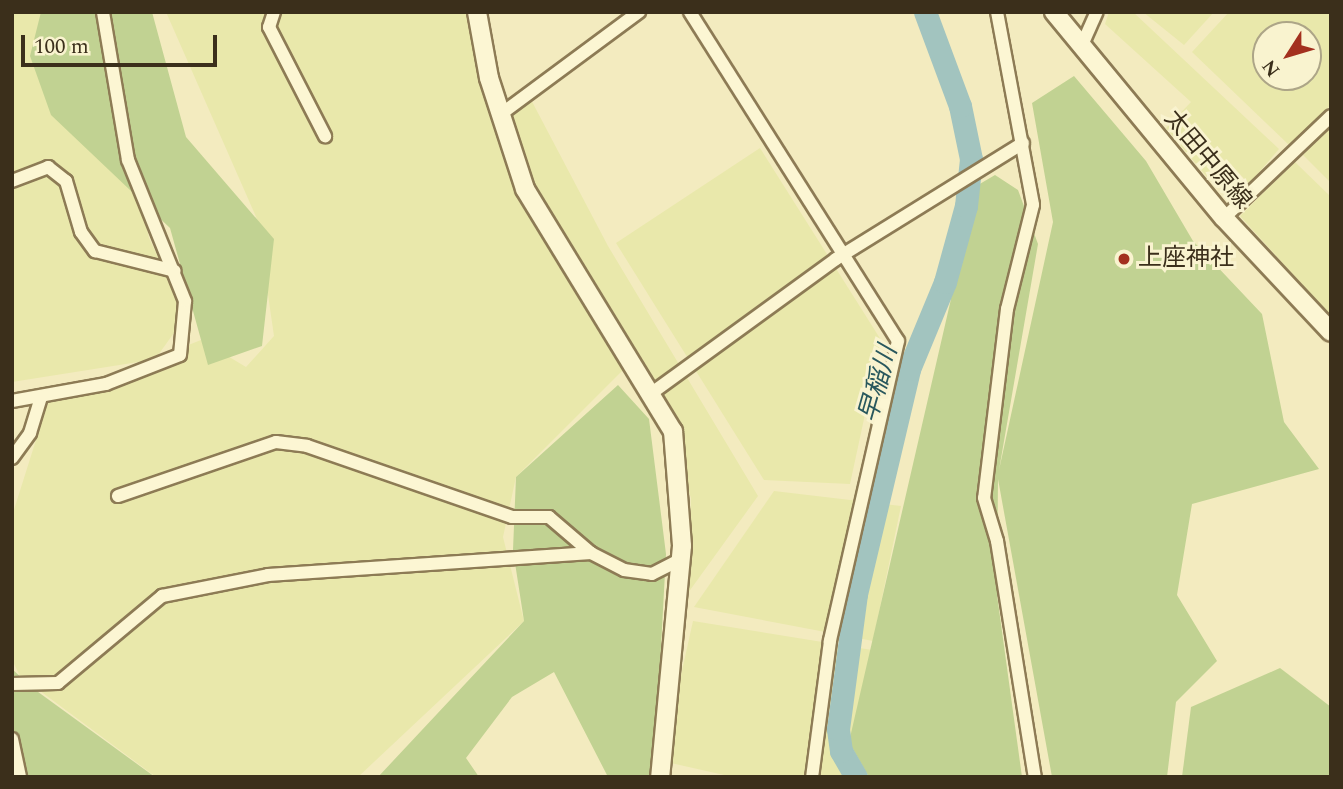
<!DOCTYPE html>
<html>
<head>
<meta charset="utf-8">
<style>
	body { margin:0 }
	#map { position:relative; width:1343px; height:789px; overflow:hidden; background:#f3ebbf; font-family:Spectral,"Noto Sans JP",serif }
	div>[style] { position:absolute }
	.farmland>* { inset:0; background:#e9e8ab }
	.green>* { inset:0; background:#c1d292 }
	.river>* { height:23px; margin:-11.5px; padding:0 11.5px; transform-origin:11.5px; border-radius:11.5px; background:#a2c4bf }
	.roads { filter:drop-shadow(2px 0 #8d7b55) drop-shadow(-2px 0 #8d7b55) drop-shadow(0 2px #8d7b55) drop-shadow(0 -2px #8d7b55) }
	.street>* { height:12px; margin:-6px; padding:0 6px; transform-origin:6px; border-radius:6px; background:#fcf6d3 }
	.secondary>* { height:18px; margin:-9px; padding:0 9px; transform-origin:9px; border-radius:9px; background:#fcf6d3 }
	.dots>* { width:19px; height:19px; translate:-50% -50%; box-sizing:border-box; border:4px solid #f9f3cf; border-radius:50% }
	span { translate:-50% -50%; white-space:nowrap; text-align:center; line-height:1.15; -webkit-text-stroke:6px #f9f3cf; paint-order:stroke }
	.street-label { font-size:24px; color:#3b2f1b }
	.poi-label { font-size:24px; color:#3b2f1b }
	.left { translate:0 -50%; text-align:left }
	.water-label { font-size:26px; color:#29585d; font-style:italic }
	.frame { position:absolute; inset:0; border:14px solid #3b2f1b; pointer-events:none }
	.north { position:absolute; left:1252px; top:21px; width:70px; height:70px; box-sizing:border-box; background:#f9f3cf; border:2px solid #ada587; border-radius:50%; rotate:233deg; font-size:19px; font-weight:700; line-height:28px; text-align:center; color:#3b2f1b }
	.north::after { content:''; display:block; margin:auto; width:24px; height:32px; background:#a3301e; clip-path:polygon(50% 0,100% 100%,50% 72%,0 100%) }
	.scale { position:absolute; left:21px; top:35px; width:196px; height:32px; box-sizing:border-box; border:4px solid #3b2f1b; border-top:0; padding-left:9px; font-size:21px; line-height:24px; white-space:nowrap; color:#3b2f1b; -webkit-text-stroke:5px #f9f3cf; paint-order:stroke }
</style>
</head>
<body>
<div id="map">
	<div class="farmland">
		<i style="clip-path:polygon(12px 12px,103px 12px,149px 238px,186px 316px,156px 358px,201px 340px,246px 367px,274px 336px,257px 219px,166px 12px,482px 12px,505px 110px,528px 94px,608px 246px,758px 496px,688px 593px,691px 498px,657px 399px,632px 361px,516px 477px,503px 537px,524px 621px,358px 777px,156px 777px,20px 676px,12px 660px,12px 516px,48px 402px,151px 360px,12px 382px)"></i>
		<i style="clip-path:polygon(1109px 12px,1133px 12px,1279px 149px,1249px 184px,1226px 159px,1207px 177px,1166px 128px,1191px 102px,1105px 24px)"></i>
		<i style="clip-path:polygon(1143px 12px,1214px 12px,1184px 45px)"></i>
		<i style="clip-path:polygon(evenodd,1229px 12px,1331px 12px,1331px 105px,1289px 145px,1192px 52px,1229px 12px,1266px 35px,1308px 35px,1308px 77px,1266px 77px,1266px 35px)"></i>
		<i style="clip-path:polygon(1331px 128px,1331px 183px,1303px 155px)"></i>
		<i style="clip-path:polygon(760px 148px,881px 340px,850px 484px,764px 480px,616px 243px)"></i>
		<i style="clip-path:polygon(1295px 162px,1331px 197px,1331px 316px,1240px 216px)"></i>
		<i style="clip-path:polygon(774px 491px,901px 506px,873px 641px,694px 607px)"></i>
		<i style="clip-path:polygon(693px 621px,872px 650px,860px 741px,875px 777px,733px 777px,662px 761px)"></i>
	</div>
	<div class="green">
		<i style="clip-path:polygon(41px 12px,152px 12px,186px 137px,274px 239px,262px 346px,208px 365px,170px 228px,51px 115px,30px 56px)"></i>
		<i style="clip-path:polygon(1074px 76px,1146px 161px,1193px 241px,1262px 314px,1284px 422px,1319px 469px,1192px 504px,1177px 595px,1217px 661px,1176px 702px,1167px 777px,1052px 777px,998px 479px,997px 595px,1022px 777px,869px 777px,849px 742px,951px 299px,961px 195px,995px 175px,1018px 190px,1038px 244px,999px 470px,1053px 222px,1032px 103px)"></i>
		<i style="clip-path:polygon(618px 385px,649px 419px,666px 554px,654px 777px,608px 777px,554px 672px,512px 697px,466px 758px,479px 777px,378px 777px,524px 621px,513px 550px,516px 477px)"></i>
		<i style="clip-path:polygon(1280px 668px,1331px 707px,1331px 777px,1182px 777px,1191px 707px)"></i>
		<i style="clip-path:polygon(12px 669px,34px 689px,155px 777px,12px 777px)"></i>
	</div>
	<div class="river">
		<i style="left:856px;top:777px;width:30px;rotate:-120deg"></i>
		<i style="left:841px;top:751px;width:22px;rotate:-98deg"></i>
		<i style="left:838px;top:729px;width:136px;rotate:-82.4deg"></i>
		<i style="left:856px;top:594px;width:231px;rotate:-76.7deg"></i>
		<i style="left:909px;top:369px;width:94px;rotate:-67.5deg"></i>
		<i style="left:945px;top:282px;width:79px;rotate:-74.6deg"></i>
		<i style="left:966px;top:206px;width:47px;rotate:-83.9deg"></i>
		<i style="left:971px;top:159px;width:54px;rotate:-101.7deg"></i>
		<i style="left:960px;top:106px;width:100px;rotate:-110.4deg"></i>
	</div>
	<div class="roads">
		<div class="street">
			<i style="left:274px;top:12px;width:16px;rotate:108deg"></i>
			<i style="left:269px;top:27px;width:123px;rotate:62.8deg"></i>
			<i style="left:690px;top:12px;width:389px;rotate:57.7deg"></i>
			<i style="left:898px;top:341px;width:308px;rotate:102.8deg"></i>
			<i style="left:830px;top:641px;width:137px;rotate:97.5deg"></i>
			<i style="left:997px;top:12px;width:196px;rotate:79.4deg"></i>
			<i style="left:1033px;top:205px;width:107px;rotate:104deg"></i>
			<i style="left:1007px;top:309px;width:190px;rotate:96.9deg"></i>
			<i style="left:984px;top:498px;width:45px;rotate:73.2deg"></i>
			<i style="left:997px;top:541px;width:239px;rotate:80.9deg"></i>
			<i style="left:1082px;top:45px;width:36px;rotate:-66deg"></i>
			<i style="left:501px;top:114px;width:172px;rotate:-36.5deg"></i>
			<i style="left:12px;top:181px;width:39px;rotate:-21deg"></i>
			<i style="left:48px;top:167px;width:23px;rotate:38deg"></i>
			<i style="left:66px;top:181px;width:53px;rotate:73.6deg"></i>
			<i style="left:81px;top:232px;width:24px;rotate:54deg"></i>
			<i style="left:95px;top:251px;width:82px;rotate:14deg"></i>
			<i style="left:1224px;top:218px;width:148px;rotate:-43.6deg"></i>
			<i style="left:653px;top:392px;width:226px;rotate:-36deg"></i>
			<i style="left:836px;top:259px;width:220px;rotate:-31.8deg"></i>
			<i style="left:12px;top:401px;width:96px;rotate:-10.3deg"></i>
			<i style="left:106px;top:384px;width:79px;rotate:-21.4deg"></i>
			<i style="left:180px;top:355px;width:54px;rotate:-84.7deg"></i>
			<i style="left:185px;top:301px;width:152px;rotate:-112deg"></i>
			<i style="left:128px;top:160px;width:150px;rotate:-99.6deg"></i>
			<i style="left:12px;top:458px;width:31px;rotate:-54deg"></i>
			<i style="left:30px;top:433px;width:38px;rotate:-73deg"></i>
			<i style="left:118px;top:496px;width:167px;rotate:-18.9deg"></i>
			<i style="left:276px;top:442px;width:31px;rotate:7deg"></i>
			<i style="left:307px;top:446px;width:217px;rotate:19.1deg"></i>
			<i style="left:512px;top:517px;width:37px"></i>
			<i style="left:549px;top:517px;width:55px;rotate:40.6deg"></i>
			<i style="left:591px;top:553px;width:37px;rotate:27deg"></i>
			<i style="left:624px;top:570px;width:28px;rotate:8deg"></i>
			<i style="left:652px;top:574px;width:30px;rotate:-27deg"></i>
			<i style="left:12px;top:684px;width:46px;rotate:-1.2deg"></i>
			<i style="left:58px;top:683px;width:136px;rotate:-39.9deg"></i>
			<i style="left:162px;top:596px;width:108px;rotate:-11.2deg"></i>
			<i style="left:268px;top:575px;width:324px;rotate:-3.9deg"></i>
			<i style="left:12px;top:739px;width:39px;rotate:78deg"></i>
		</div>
		<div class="secondary">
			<i style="left:477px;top:12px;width:67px;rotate:79.7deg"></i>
			<i style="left:489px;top:78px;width:117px;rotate:72deg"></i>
			<i style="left:525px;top:189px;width:284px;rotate:58.6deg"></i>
			<i style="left:673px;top:431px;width:115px;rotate:85.5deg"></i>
			<i style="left:682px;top:546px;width:232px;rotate:95.4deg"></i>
			<i style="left:1054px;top:12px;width:267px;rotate:50.5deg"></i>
			<i style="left:1224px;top:218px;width:156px;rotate:46.8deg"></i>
		</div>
	</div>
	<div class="dots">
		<i style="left:1124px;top:259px;background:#a3301e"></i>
	</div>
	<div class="street-label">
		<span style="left:1207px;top:160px;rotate:50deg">太田中原線</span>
	</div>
	<div class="poi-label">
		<span class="left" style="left:1138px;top:259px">上座神社</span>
	</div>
	<div class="water-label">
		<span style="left:879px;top:384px;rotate:-74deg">早稲川</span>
	</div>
	<div class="frame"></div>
	<div class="north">N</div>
	<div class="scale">100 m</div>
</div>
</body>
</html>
